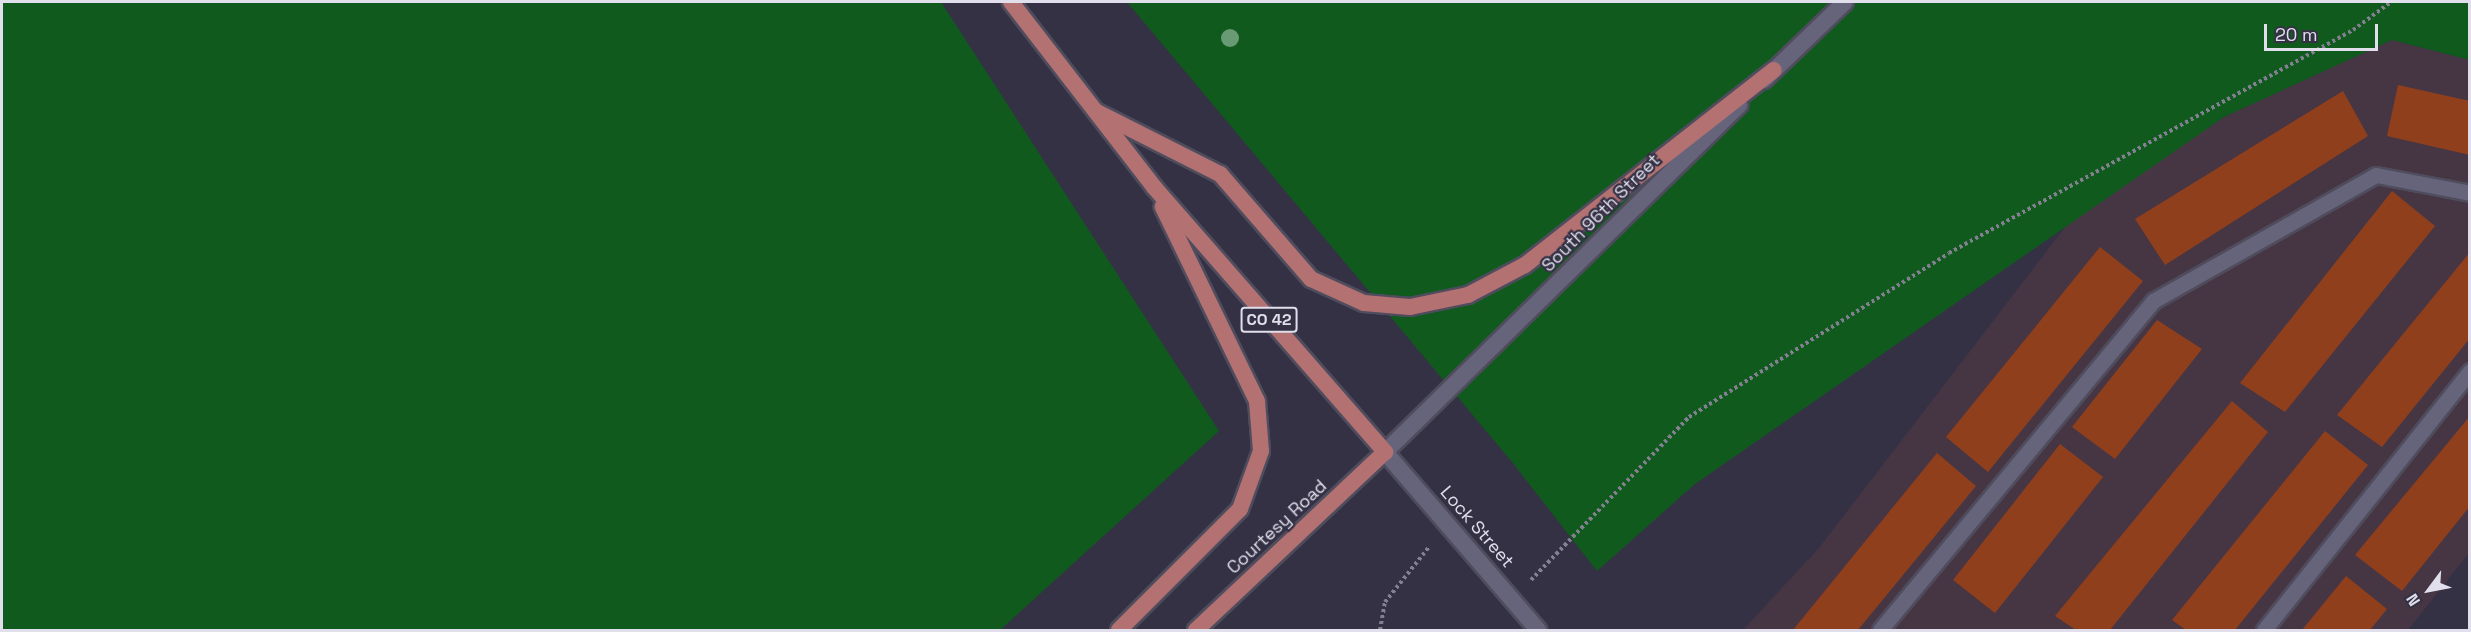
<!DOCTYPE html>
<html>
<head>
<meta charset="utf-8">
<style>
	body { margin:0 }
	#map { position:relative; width:2471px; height:632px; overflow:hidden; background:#343145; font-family:"Space Grotesk",sans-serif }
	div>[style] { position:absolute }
	.commercial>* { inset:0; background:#463643 }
	.green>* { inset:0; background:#115a1e }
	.building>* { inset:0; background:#903f1c }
	.path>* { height:4px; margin-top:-2px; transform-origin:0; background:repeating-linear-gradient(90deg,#838191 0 3px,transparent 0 6px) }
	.roads { filter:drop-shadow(2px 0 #4f4c5d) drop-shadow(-2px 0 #4f4c5d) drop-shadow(0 2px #4f4c5d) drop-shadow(0 -2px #4f4c5d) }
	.service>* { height:15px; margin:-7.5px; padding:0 7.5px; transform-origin:7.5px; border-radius:7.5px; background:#66647a }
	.minor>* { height:16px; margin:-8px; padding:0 8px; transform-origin:8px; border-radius:8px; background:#66647a }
	.secondary>* { height:16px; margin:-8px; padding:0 8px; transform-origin:8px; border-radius:8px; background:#66647a }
	.primary>* { height:16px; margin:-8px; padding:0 8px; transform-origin:8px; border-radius:8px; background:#b37172 }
	.trees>* { width:18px; height:18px; margin:-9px; border-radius:50%; background:#689a73 }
	span { translate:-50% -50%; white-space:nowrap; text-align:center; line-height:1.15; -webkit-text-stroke:4.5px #343145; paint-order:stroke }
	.shield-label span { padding:2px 4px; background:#343145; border:2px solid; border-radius:4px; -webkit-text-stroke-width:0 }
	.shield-label { font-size:16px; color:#e0dfeb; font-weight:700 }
	.street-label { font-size:18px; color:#e0dfeb }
	.frame { position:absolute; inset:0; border:3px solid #e0dfeb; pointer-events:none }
	.north { position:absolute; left:2399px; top:560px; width:60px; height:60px; -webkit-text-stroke:4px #343145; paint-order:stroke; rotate:238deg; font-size:16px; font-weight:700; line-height:24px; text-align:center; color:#e0dfeb }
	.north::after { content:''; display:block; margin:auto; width:21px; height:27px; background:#e0dfeb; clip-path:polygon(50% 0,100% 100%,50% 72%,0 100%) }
	.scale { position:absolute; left:2264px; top:24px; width:114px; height:27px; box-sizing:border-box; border:3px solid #e0dfeb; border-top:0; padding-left:8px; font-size:18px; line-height:21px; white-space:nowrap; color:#e0dfeb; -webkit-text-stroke:4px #343145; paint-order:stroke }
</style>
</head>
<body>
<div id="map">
	<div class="commercial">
		<i style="clip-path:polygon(2392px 40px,2469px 60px,2469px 553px,2408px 630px,1743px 630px,1819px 548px,2069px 222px,2224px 117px)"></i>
	</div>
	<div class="green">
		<i style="clip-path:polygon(2px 2px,941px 2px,1219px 431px,1000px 630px,2px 630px)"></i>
		<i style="clip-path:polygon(1127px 2px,2469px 2px,2470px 60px,2392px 40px,2224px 117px,1695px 484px,1597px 571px,1512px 462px)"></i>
	</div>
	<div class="building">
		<i style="clip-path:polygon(2398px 85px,2470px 101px,2470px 155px,2387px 136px)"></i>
		<i style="clip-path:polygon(2343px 91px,2368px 136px,2165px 265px,2135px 219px)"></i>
		<i style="clip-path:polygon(2392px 191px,2435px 226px,2285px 412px,2240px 383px)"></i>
		<i style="clip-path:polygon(2100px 247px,2143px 281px,1988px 472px,1946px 437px)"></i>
		<i style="clip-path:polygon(2470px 252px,2470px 338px,2382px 447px,2337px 415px)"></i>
		<i style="clip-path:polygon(2157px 320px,2202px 349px,2115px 459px,2072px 427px)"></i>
		<i style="clip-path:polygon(2232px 401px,2268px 432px,2110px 630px,2076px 630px,2055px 616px)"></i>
		<i style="clip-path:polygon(2470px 416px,2470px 506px,2402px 591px,2355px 555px)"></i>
		<i style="clip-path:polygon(2325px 431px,2368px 465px,2235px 630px,2186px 630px,2172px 620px)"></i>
		<i style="clip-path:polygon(2060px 444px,2103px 477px,1995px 613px,1953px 580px)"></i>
		<i style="clip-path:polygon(1937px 453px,1976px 486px,1858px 630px,1793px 630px)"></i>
		<i style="clip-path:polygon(2346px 576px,2387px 609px,2370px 630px,2302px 630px)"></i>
	</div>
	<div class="path">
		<i style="left:1531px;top:580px;width:227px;rotate:-45.9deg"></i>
		<i style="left:1689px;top:417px;width:307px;rotate:-32.2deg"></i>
		<i style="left:1949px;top:253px;width:461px;rotate:-28.9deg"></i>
		<i style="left:2353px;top:30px;width:47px;rotate:-36.4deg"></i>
		<i style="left:1380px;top:630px;width:28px;rotate:-80deg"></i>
		<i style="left:1385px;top:602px;width:70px;rotate:-51.3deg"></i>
	</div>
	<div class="roads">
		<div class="service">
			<i style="left:1880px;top:630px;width:428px;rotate:-50.3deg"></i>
			<i style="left:2153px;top:301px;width:256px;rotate:-29.5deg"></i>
			<i style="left:2376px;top:175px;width:96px;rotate:10.8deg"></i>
			<i style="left:2264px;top:630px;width:331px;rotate:-51.5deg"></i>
		</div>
		<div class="minor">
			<i style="left:1385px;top:452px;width:235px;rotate:49.3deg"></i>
		</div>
		<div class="secondary">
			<i style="left:1764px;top:80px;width:112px;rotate:-43.9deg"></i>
			<i style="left:1385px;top:452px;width:496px;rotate:-44.4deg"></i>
		</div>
		<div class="primary">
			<i style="left:1011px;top:2px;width:234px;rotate:52.3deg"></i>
			<i style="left:1154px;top:187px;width:352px;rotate:48.9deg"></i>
			<i style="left:1385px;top:452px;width:260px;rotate:136.7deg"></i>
			<i style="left:1097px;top:112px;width:138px;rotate:26.8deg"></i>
			<i style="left:1220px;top:174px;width:139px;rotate:49.1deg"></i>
			<i style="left:1311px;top:279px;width:58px;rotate:24.4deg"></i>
			<i style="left:1364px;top:303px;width:46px;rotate:5deg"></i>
			<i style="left:1410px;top:307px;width:59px;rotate:-11.7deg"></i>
			<i style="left:1468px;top:295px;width:64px;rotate:-27.8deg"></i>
			<i style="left:1525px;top:265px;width:316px;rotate:-38.1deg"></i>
			<i style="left:1119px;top:630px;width:171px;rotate:-45deg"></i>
			<i style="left:1240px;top:509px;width:62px;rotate:-70.1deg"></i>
			<i style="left:1261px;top:451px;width:50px;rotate:-94.6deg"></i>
			<i style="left:1257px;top:401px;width:216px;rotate:-115.9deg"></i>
		</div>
	</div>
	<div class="trees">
		<i style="left:1230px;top:38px"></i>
	</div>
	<div class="shield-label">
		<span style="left:1269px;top:320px">CO 42</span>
	</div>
	<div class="street-label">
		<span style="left:1601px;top:213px;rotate:-45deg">South 96th Street</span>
		<span style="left:1277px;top:527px;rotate:-43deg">Courtesy Road</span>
		<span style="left:1477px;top:527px;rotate:49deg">Lock Street</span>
	</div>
	<div class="frame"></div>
	<div class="north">N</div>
	<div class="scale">20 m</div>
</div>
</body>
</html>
